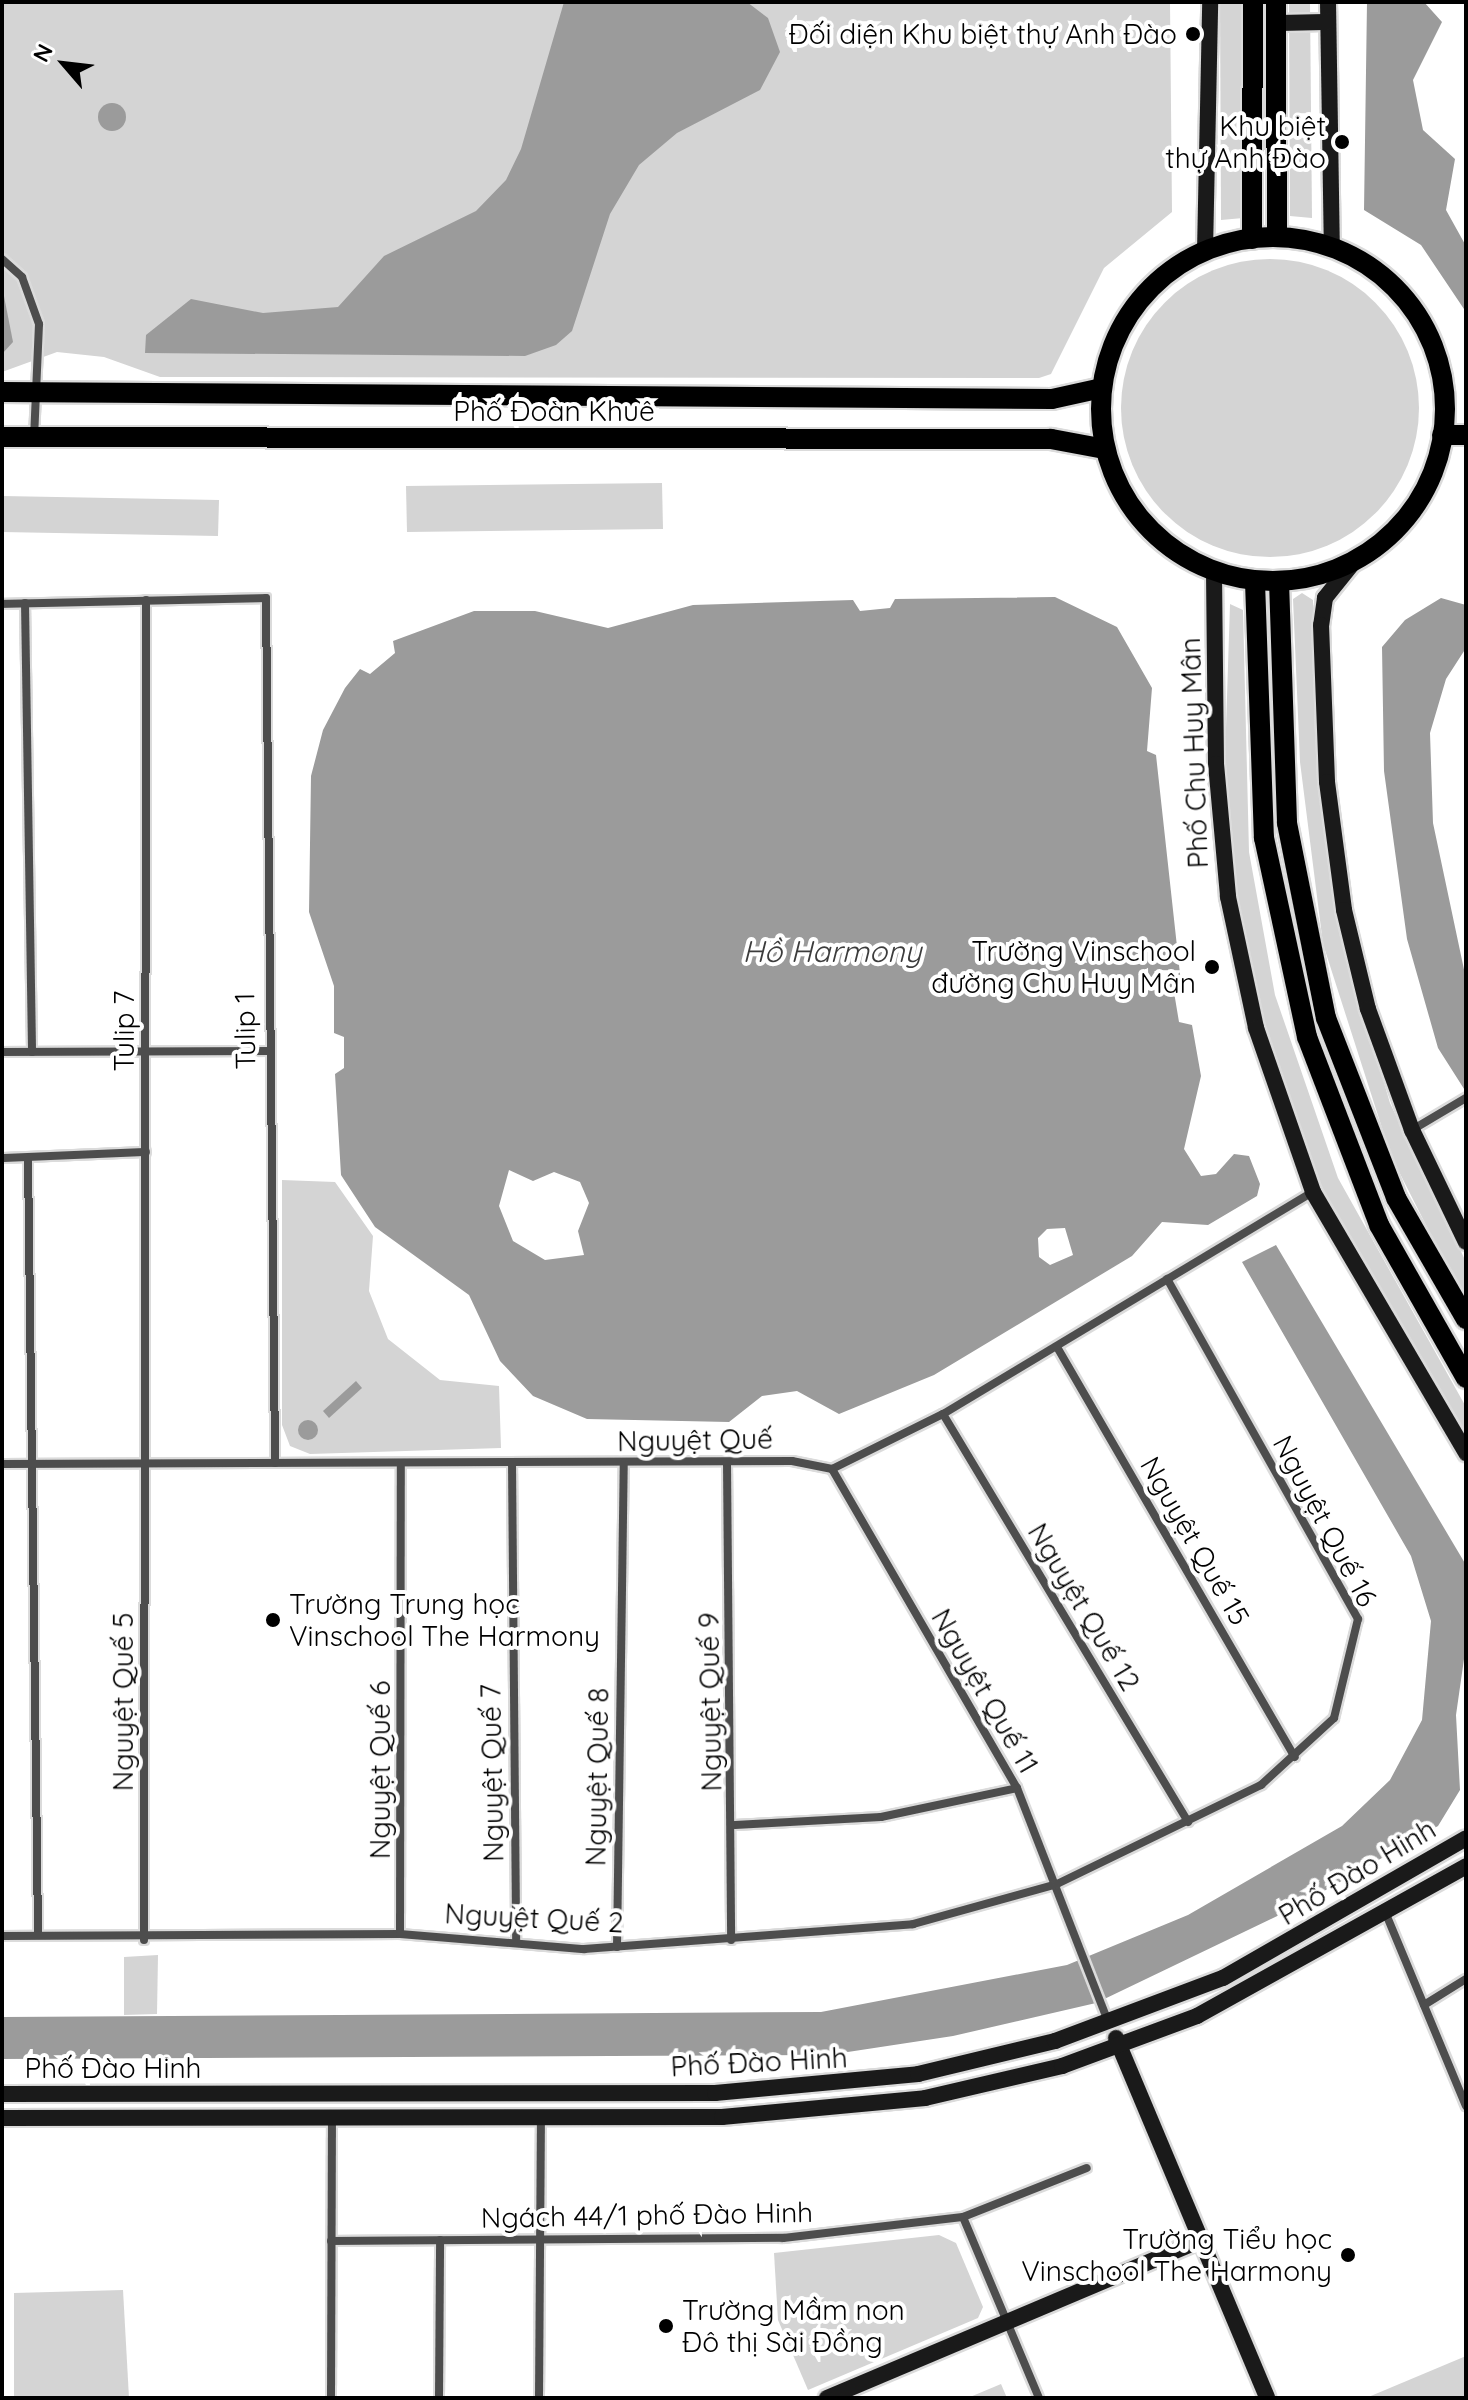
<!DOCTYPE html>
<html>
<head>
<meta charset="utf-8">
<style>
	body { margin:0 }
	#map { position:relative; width:1468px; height:2400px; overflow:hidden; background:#fff; font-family:Quicksand,sans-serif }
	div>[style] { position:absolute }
	.green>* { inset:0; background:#d4d4d4 }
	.round { border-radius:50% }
	.water>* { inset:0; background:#9b9b9b }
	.roads { filter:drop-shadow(2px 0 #dbdbdb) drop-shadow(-2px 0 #dbdbdb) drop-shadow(0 2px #dbdbdb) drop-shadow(0 -2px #dbdbdb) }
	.street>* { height:8px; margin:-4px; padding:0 4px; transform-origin:4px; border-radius:4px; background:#4d4d4d }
	.secondary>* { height:16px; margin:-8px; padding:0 8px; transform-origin:8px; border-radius:8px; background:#1a1a1a }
	.primary>* { height:20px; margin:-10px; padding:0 10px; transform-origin:10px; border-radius:10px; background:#000 }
	.primary>.ring { margin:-10px; padding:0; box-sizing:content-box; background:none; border:20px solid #000; border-radius:50% }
	.dots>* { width:22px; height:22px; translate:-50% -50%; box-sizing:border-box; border:4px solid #fff; border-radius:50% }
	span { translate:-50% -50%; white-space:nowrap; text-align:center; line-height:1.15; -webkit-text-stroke:8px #fff; paint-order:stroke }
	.poi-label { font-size:28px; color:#000 }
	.right { translate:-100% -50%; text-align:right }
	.left { translate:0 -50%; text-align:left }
	.street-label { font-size:28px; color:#000 }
	.water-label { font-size:30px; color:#3c3c3c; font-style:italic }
	.frame { position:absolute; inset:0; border:4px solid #000; pointer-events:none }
	.north { position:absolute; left:24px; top:24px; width:80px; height:80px; -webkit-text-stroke:6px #fff; paint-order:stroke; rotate:298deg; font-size:22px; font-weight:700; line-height:32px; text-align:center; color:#000 }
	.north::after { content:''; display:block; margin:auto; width:28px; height:36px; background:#000; clip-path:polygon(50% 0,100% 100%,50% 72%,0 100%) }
</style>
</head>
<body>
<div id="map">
	<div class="green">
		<i style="clip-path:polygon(2px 2px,1170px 2px,1172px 212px,1104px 268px,1051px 374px,1039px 378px,160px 377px,104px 357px,57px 352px,2px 372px)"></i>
		<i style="clip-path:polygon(1220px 2px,1241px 2px,1243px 218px,1221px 220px)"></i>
		<i style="clip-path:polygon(1289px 2px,1310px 2px,1312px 218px,1290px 216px)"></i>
		<i class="round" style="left:1121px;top:259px;width:298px;height:298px"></i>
		<i style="clip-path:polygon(662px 483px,663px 529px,407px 532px,406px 486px)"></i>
		<i style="clip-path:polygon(2px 496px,219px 500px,218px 536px,2px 532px)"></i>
		<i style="clip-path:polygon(1302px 593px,1313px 600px,1315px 734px,1335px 915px,1390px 1103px,1466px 1262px,1466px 1304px,1391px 1156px,1323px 944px,1300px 762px,1293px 599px)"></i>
		<i style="clip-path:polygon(1230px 604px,1243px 610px,1249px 852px,1275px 995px,1338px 1178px,1466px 1407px,1466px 1441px,1321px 1187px,1264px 1026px,1235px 895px,1225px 759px)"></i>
		<i style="clip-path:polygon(282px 1180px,335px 1182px,373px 1236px,369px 1291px,388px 1339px,440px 1380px,499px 1386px,501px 1448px,310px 1454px,290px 1446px,282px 1425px)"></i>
		<i style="clip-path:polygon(158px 1955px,157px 2014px,124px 2015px,124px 1957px)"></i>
		<i style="clip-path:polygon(939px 2235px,956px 2243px,983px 2307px,978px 2318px,808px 2390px,778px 2320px,774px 2253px)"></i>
		<i style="clip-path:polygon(123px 2290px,129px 2398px,14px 2398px,14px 2293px)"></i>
		<i style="clip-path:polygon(1466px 2356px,1466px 2398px,1366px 2398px)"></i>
		<i style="clip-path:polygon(1001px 2384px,1007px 2398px,971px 2398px,970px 2397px)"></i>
	</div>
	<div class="water">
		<i style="clip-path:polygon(564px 2px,747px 2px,768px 18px,780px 52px,760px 90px,677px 133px,639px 165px,610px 214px,572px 331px,556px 345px,525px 356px,145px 353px,146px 335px,191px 299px,263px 313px,338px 307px,384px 256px,476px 211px,506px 180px,521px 149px)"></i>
		<i style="clip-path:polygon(1367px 2px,1424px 2px,1442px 22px,1413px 80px,1423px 130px,1455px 159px,1446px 210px,1466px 246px,1466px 312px,1421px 245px,1364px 210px)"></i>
		<i class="round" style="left:98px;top:103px;width:28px;height:28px"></i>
		<i style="clip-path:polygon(2px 286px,13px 342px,2px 354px)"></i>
		<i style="clip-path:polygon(evenodd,1055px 597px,1117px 627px,1152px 688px,1147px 751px,1156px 755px,1181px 983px,1174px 992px,1179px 1022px,1192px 1025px,1201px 1076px,1184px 1149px,1201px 1176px,1216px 1174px,1234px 1154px,1249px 1156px,1260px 1184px,1257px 1196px,1208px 1225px,1162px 1222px,1132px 1256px,934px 1375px,839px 1414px,797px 1391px,762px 1396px,729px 1422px,587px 1419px,533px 1396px,500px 1361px,469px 1295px,375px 1227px,341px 1175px,335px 1074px,344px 1068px,344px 1037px,334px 1033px,334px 986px,309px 912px,311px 776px,323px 730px,345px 688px,360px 669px,370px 674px,395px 653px,393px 641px,474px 611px,535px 611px,608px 628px,693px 605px,853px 600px,860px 611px,890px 608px,895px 599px,1055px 597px,509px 1170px,533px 1181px,554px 1172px,580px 1182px,589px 1203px,578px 1231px,584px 1255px,545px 1260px,513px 1241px,499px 1206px,509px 1170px,1055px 597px,1065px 1228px,1073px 1255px,1050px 1265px,1039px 1257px,1038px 1238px,1047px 1229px,1065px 1228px)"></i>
		<i style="clip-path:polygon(1441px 598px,1466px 605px,1466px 648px,1446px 679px,1430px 733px,1433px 823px,1466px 979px,1466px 1092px,1438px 1048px,1407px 939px,1384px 771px,1382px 647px,1405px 620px)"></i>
		<i style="clip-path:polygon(1276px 1245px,1466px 1565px,1466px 1645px,1456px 1715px,1460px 1790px,1438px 1826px,1296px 1907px,1096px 2003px,953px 2036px,828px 2055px,2px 2059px,2px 2017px,821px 2012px,1067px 1965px,1188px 1915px,1342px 1826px,1390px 1780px,1422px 1720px,1431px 1621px,1411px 1556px,1242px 1262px)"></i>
		<i style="clip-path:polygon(356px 1381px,362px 1388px,329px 1418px,323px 1411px)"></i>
		<i class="round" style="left:298px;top:1420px;width:20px;height:20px"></i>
	</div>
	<div class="roads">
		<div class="street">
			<i style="left:2px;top:259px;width:27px;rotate:42deg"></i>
			<i style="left:22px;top:277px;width:50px;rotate:70.1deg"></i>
			<i style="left:39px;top:324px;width:113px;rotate:92.5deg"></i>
			<i style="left:25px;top:603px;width:449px;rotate:89.1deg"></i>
			<i style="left:2px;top:604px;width:264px;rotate:-1.3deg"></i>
			<i style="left:266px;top:598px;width:865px;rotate:89.4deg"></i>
			<i style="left:2px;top:1052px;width:265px;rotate:-0.2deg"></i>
			<i style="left:1412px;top:1130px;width:63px;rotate:-30.7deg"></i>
			<i style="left:2px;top:1158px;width:144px;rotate:-2.4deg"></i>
			<i style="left:28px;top:1158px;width:777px;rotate:89.26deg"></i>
			<i style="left:1057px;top:1347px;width:474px;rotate:59.9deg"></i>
			<i style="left:943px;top:1414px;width:476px;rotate:59deg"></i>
			<i style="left:512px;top:1463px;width:476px;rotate:89.5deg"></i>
			<i style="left:727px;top:1463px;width:477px;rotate:89.5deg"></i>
			<i style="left:2px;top:1464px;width:790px;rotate:-0.22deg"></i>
			<i style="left:792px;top:1461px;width:41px;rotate:11.3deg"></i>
			<i style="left:832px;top:1469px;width:124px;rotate:-26.4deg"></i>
			<i style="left:943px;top:1414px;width:431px;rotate:-31deg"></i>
			<i style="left:832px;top:1469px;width:369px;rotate:59.9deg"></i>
			<i style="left:1017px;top:1788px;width:250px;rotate:68.7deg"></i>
			<i style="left:735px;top:1825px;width:146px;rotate:-3.1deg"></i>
			<i style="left:881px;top:1817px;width:139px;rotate:-12deg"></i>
			<i style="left:1386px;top:1914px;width:208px;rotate:67.4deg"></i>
			<i style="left:400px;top:1934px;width:471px;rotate:-89.9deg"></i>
			<i style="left:2px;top:1936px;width:398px;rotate:-0.3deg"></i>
			<i style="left:400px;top:1934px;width:185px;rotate:4.7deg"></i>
			<i style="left:584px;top:1949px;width:330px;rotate:-4.3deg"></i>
			<i style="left:913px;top:1924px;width:149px;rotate:-15.5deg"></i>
			<i style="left:1057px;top:1884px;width:227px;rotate:-25.9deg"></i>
			<i style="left:1261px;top:1785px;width:99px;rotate:-42.5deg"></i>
			<i style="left:1334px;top:1718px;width:102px;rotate:-76.4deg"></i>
			<i style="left:1358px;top:1619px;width:390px;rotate:-119.3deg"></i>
			<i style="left:144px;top:1940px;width:1340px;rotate:-89.91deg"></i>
			<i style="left:617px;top:1947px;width:484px;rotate:-89.2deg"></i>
			<i style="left:1424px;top:2005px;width:49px;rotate:-31.8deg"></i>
			<i style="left:331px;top:2241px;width:452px;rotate:-0.4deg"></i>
			<i style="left:783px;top:2238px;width:181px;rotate:-6.7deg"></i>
			<i style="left:331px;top:2398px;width:280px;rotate:-89.8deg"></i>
			<i style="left:439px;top:2398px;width:158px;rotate:-89.6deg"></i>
			<i style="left:539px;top:2398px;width:281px;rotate:-89.6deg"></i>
			<i style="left:1039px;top:2398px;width:196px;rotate:-112.8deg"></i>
			<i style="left:963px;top:2217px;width:133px;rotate:-21.6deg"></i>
		</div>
		<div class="secondary">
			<i style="left:1328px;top:2px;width:245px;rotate:89.1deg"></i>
			<i style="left:1276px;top:23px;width:52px;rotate:-1.1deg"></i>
			<i style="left:1205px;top:251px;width:249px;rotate:-88.8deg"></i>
			<i style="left:1353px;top:563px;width:45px;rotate:128.7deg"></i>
			<i style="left:1325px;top:598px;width:27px;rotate:98deg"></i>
			<i style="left:1321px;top:625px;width:157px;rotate:87.8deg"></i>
			<i style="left:1327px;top:782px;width:129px;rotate:82.4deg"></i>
			<i style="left:1344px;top:910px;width:102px;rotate:76.4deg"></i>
			<i style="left:1368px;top:1009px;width:129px;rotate:70deg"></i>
			<i style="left:1412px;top:1130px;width:124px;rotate:64.3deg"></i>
			<i style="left:1214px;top:572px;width:192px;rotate:89.4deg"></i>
			<i style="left:1216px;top:764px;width:134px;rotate:84.8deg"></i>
			<i style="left:1228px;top:897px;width:134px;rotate:77.9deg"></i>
			<i style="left:1256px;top:1028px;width:174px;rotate:70.8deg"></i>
			<i style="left:1313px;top:1192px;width:303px;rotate:59.6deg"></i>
			<i style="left:1116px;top:2038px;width:390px;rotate:67.2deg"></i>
			<i style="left:2px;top:2094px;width:713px;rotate:-0.08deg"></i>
			<i style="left:715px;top:2093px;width:204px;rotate:-5.3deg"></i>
			<i style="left:918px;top:2074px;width:141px;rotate:-13.5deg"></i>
			<i style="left:1055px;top:2041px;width:179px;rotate:-20.6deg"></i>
			<i style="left:1223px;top:1978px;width:280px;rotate:-29.9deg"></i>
			<i style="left:2px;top:2118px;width:720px;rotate:-0.08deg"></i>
			<i style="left:722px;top:2117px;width:204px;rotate:-5.3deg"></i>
			<i style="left:925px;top:2098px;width:141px;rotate:-13.1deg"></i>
			<i style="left:1062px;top:2066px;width:144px;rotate:-20.3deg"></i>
			<i style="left:1197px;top:2016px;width:308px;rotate:-29.1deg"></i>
			<i style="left:827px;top:2398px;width:406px;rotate:-22.9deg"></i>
		</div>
		<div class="primary">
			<i style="left:1276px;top:2px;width:235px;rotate:89.8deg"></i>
			<i class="ring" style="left:1101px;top:237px;width:324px;height:324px"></i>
			<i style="left:1252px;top:239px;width:237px;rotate:-89.8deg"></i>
			<i style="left:2px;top:392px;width:1050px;rotate:0.38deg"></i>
			<i style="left:1052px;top:399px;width:51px;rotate:-12.4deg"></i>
			<i style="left:1442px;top:435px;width:24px"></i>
			<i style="left:2px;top:437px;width:1049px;rotate:0.11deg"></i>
			<i style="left:1051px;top:439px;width:55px;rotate:10.5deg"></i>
			<i style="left:1279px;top:581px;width:242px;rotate:88.1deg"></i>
			<i style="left:1287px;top:823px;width:199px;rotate:78.7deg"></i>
			<i style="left:1326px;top:1018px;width:193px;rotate:68.7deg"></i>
			<i style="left:1396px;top:1198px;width:140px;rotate:60deg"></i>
			<i style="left:1255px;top:582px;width:256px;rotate:88deg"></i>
			<i style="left:1264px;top:838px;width:204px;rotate:77.8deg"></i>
			<i style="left:1307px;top:1037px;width:201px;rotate:69deg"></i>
			<i style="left:1379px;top:1225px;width:176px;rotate:60.4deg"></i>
		</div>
	</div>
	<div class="dots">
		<i style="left:1193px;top:34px;background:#000"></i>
		<i style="left:1342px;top:142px;background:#000"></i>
		<i style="left:1212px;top:967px;background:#000"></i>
		<i style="left:273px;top:1620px;background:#000"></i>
		<i style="left:1348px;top:2255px;background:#000"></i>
		<i style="left:666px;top:2326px;background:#000"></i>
	</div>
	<div class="poi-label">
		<span class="right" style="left:1177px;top:34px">Đối diện Khu biệt thự Anh Đào</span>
		<span class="right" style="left:1326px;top:142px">Khu biệt<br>thự Anh Đào</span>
		<span class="right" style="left:1196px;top:967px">Trường Vinschool<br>đường Chu Huy Mân</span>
		<span class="left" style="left:289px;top:1620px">Trường Trung học<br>Vinschool The Harmony</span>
		<span class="right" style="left:1332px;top:2255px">Trường Tiểu học<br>Vinschool The Harmony</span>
		<span class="left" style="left:682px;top:2326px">Trường Mầm non<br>Đô thị Sài Đồng</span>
	</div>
	<div class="street-label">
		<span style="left:554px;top:411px">Phố Đoàn Khuê</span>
		<span style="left:1194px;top:753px;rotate:-92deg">Phố Chu Huy Mân</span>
		<span style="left:124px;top:1031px;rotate:-90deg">Tulip 7</span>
		<span style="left:245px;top:1031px;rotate:-91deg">Tulip 1</span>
		<span style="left:695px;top:1440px;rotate:-1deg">Nguyệt Quế</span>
		<span style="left:1325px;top:1521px;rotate:62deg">Nguyệt Quế 16</span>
		<span style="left:1195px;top:1541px;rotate:60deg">Nguyệt Quế 15</span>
		<span style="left:1084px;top:1607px;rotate:59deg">Nguyệt Quế 12</span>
		<span style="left:985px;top:1691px;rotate:60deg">Nguyệt Quế 11</span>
		<span style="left:123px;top:1702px;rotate:-90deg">Nguyệt Quế 5</span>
		<span style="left:710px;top:1702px;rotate:-91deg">Nguyệt Quế 9</span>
		<span style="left:380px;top:1770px;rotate:-90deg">Nguyệt Quế 6</span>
		<span style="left:492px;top:1773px;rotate:-91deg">Nguyệt Quế 7</span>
		<span style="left:597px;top:1777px;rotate:-89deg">Nguyệt Quế 8</span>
		<span style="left:1357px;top:1872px;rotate:-31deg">Phố Đào Hinh</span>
		<span style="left:534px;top:1918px;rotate:3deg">Nguyệt Quế 2</span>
		<span style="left:759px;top:2062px;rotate:-3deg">Phố Đào Hinh</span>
		<span style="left:113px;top:2068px">Phố Đào Hinh</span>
		<span style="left:647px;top:2215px;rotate:-1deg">Ngách 44/1 phố Đào Hinh</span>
	</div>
	<div class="water-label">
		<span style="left:832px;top:951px">Hồ Harmony</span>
	</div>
	<div class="frame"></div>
	<div class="north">N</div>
</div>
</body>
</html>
